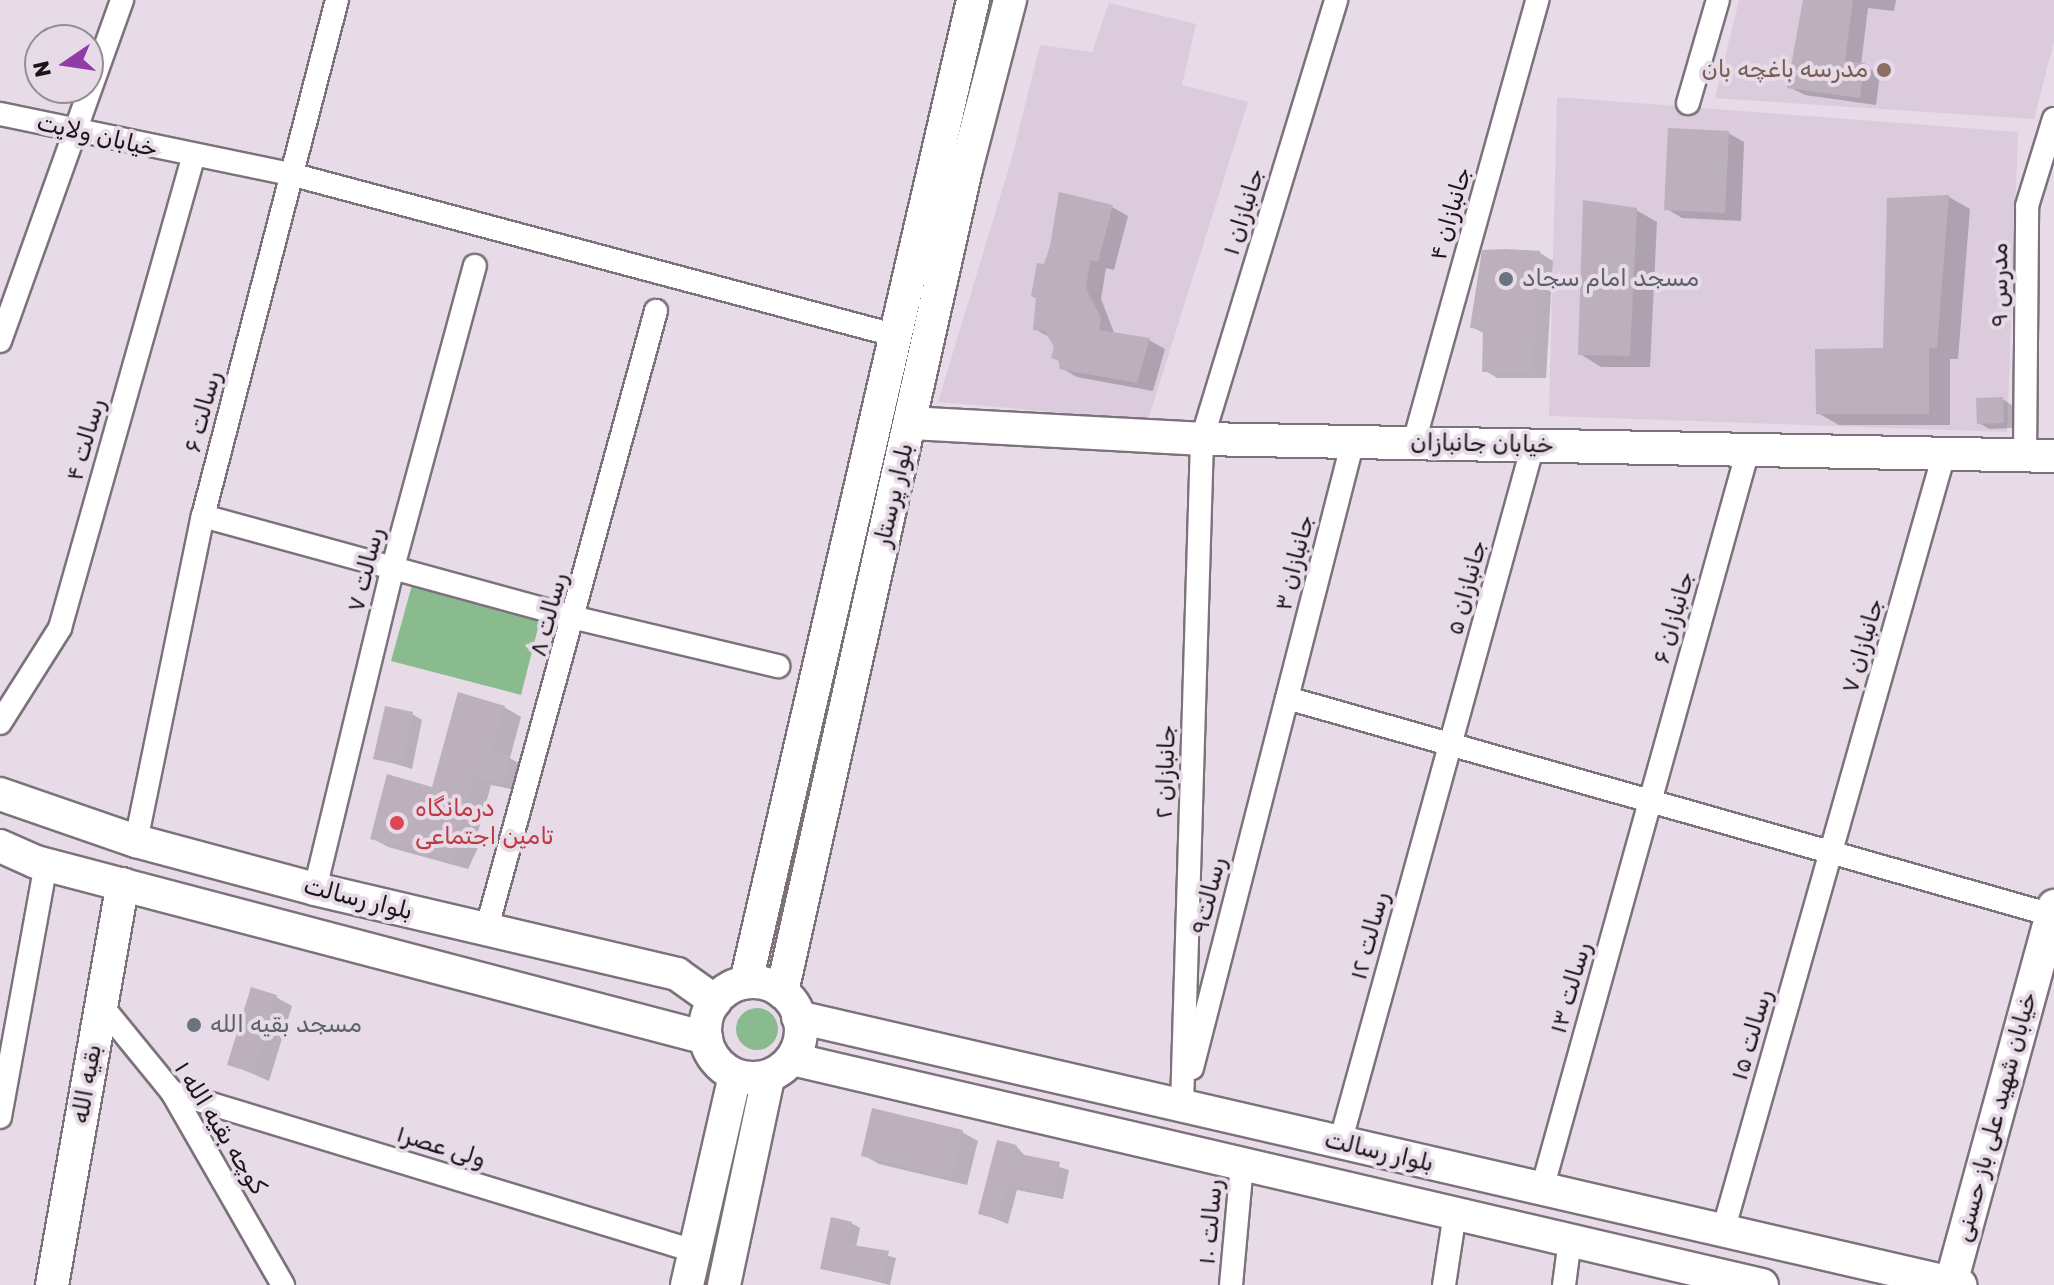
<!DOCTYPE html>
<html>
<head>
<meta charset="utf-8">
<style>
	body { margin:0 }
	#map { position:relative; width:2054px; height:1285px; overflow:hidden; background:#e7dbe7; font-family:Rubik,"Noto Naskh Arabic",sans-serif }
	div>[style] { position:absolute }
	.built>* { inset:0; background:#dbcbdc }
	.green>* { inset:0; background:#89bb8f }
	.round { border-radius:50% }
	.shadow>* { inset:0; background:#0003 }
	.building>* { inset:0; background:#bbb0bb }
	.roads { filter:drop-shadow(2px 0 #7c727c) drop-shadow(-2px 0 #7c727c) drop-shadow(0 2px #7c727c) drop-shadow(0 -2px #7c727c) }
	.street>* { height:22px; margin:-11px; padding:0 11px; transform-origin:11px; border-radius:11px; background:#fff }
	.secondary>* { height:32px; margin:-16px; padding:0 16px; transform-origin:16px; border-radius:16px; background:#fff }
	.secondary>.ring { margin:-16px; padding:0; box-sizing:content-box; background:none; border:32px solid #fff; border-radius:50% }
	.dots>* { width:22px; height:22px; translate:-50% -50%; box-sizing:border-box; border:4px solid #e7dbe7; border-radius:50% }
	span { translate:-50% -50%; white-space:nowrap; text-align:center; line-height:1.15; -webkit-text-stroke:8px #e7dbe7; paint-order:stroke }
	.education-label { font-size:24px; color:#785e54 }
	.right { translate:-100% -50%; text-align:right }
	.street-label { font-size:24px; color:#191519 }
	.worship-label { font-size:24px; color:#5b616d }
	.left { translate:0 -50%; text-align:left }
	.health-label { font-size:24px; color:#be3a42 }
	.north { position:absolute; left:24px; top:24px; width:80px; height:80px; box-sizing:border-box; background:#e7dbe7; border:2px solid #958c95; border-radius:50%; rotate:257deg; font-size:22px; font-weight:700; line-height:32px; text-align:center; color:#191519 }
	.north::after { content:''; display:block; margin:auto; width:28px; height:36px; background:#913ba8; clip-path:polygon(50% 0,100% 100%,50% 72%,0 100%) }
</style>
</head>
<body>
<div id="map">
	<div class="built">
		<i style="clip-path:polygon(1739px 0,2054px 0,2054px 41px,2034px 119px,1715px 98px)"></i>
		<i style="clip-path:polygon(1109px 3px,1196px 24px,1182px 85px,1248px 102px,1148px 420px,938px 402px,1011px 161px,1040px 45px,1092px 52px)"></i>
		<i style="clip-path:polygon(1557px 97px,2018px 132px,2007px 432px,1549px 416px)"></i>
	</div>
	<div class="green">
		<i style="clip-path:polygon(412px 585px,541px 616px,521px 695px,391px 661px)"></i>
		<i class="round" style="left:736px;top:1008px;width:42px;height:42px"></i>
	</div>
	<div class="shadow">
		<i style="clip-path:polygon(1805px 0,1896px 0,1894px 11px,1868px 8px,1861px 65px,1880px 74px,1876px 105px,1805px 95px,1789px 87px)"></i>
		<i style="clip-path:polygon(1728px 133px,1744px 142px,1741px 221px,1682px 218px,1667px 209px)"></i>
		<i style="clip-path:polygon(1949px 197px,1970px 209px,1958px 359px,1950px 359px,1950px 425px,1839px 425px,1818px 413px,1885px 350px,1889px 200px)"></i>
		<i style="clip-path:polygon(1112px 207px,1128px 216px,1114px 270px,1106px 268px,1101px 299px,1115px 335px,1149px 340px,1165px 349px,1153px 391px,1077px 377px,1061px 368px,1051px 338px,1035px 329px,1045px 267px)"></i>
		<i style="clip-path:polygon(1636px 210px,1657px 222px,1650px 367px,1601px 367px,1580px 354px)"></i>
		<i style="clip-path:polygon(1484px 252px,1540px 253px,1553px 261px,1546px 378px,1497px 378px,1484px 370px,1485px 334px,1472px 327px)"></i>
		<i style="clip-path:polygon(2002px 399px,2012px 405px,2013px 428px,1989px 429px,1979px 423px)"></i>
		<i style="clip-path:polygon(504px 707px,521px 717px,510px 758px,526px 768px,521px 791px,491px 785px,477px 836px,482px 839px,468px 869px,388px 847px,372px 838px,434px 789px)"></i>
		<i style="clip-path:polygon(412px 714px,422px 720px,412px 769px,376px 758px)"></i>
		<i style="clip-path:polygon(276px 997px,292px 1006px,269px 1081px,230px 1064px)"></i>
		<i style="clip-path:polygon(962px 1132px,978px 1141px,967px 1185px,879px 1164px,863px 1155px)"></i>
		<i style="clip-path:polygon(998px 1142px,1017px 1147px,1026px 1157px,1069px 1170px,1063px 1199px,1017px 1190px,1008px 1224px,980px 1213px)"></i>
		<i style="clip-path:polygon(851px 1223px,860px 1228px,856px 1247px,896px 1258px,890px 1285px,822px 1268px)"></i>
	</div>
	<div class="building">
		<i style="clip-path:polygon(1803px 0,1853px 0,1845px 61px,1865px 63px,1860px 98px,1787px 88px)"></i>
		<i style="clip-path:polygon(1668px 128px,1729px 131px,1725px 213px,1664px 210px)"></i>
		<i style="clip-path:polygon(1059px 192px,1113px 205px,1098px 262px,1090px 260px,1086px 289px,1101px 318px,1099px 330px,1150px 338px,1137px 383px,1059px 369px,1060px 361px,1051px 358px,1054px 346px,1044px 331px,1033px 330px,1036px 298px,1031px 296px,1037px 263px,1044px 264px,1050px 246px)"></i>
		<i style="clip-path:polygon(1949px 195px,1937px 348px,1929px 348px,1929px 414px,1816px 414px,1815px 349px,1883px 348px,1887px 198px)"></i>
		<i style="clip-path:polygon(1583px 200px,1637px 208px,1630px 356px,1578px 355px)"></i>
		<i style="clip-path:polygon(1506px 249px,1540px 251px,1533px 372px,1482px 372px,1483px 329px,1470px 328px,1482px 250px)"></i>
		<i style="clip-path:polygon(2003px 397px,2004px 423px,1977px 424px,1976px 398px)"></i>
		<i style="clip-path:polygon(458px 692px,505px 706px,492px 752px,510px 756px,505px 783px,474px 777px,461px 826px,466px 828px,452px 861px,370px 839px,387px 774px,432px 787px)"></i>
		<i style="clip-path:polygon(385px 706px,413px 712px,401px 765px,373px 759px)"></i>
		<i style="clip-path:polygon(251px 987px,277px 995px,253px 1073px,227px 1065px)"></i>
		<i style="clip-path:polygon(872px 1108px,963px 1130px,952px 1178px,861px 1156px)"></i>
		<i style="clip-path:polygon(997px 1140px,1017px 1145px,1015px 1153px,1060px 1162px,1053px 1195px,1007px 1185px,998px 1219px,978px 1214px)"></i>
		<i style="clip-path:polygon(831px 1217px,852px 1222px,847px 1244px,889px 1251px,882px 1282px,820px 1269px)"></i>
	</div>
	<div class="roads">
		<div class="street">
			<i style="left:1688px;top:103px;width:107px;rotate:-73.8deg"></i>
			<i style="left:0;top:114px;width:300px;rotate:11.7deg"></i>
			<i style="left:294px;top:175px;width:621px;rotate:14.93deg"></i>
			<i style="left:0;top:341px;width:362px;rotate:-70.3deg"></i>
			<i style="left:1414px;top:442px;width:459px;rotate:-74.4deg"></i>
			<i style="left:2025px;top:456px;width:250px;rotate:-89.5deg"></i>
			<i style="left:2027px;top:206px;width:91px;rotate:-72.8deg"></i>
			<i style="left:203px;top:516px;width:387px;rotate:15.3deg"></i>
			<i style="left:576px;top:618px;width:208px;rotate:13.4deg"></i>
			<i style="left:1287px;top:698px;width:795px;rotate:15.84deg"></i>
			<i style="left:0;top:723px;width:112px;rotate:-57.7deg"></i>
			<i style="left:60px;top:628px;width:488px;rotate:-74.2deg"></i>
			<i style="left:136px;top:841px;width:332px;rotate:-78.4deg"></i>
			<i style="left:203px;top:516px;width:533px;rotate:-75.44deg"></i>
			<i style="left:315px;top:889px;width:331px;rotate:-76.4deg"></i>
			<i style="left:393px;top:567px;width:312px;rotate:-74.8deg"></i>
			<i style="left:486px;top:931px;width:643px;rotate:-74.67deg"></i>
			<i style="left:101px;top:1005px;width:112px;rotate:50.8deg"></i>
			<i style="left:172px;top:1092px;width:223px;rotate:60.1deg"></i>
			<i style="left:1192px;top:1068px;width:647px;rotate:-75.6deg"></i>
			<i style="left:172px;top:1092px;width:546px;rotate:16.94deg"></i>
			<i style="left:1182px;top:1106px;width:667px;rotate:-88.28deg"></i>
			<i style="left:1202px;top:439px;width:459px;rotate:-73deg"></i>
			<i style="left:0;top:1117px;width:256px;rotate:-79.7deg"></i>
			<i style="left:1340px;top:1143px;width:724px;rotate:-74.54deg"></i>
			<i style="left:1542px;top:1189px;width:767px;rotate:-74.42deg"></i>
			<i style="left:1723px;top:1231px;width:808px;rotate:-74.12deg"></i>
			<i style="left:1231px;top:1285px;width:122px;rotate:-84.8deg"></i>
			<i style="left:1444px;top:1285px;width:73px;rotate:-81.3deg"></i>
			<i style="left:1564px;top:1285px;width:45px;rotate:-82.4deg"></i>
		</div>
		<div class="secondary">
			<i style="left:910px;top:423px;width:292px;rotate:3.1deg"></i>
			<i style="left:1202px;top:439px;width:852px;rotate:1.14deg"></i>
			<i style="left:0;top:794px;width:144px;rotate:19.1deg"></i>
			<i style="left:136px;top:841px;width:185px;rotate:15deg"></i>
			<i style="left:315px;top:889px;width:372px;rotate:13.2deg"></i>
			<i style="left:677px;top:974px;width:47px;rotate:35.4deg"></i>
			<i style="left:0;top:846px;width:39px;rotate:24deg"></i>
			<i style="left:36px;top:862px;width:693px;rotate:14.72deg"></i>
			<i style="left:746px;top:982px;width:1008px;rotate:-76.98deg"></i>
			<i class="ring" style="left:705px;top:982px;width:64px;height:64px"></i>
			<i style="left:782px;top:992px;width:843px;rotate:-77.4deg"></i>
			<i style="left:966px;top:169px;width:175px;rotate:-75.4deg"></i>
			<i style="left:798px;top:1017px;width:1193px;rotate:12.99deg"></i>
			<i style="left:792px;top:1059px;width:996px;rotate:13.12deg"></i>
			<i style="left:1951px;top:1283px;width:391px;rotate:-74.7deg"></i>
			<i style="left:52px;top:1285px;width:407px;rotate:-80deg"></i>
			<i style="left:687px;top:1285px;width:214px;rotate:-77.1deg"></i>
			<i style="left:724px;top:1285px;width:212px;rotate:-78deg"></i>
		</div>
	</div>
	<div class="dots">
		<i style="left:1884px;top:70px;background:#8d6e63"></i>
		<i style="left:1506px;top:279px;background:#6b7280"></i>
		<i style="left:397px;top:823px;background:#e0444e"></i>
		<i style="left:194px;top:1025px;background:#6b7280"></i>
	</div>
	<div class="education-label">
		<span class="right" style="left:1868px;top:70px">مدرسه باغچه بان</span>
	</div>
	<div class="street-label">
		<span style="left:97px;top:136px;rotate:13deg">خیابان ولایت</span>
		<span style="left:1244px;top:212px;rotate:-73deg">جانبازان ۱</span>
		<span style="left:1451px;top:214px;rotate:-74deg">جانبازان ۴</span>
		<span style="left:2000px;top:285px;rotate:-90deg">مدرس ۹</span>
		<span style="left:203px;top:412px;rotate:-75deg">رسالت ۶</span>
		<span style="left:86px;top:440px;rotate:-74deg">رسالت ۴</span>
		<span style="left:1482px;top:444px;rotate:1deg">خیابان جانبازان</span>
		<span style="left:894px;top:495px;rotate:-77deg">بلوار پرستار</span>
		<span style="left:1295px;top:563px;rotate:-76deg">جانبازان ۳</span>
		<span style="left:366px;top:570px;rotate:-76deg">رسالت ۷</span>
		<span style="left:1467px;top:588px;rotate:-75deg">جانبازان ۵</span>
		<span style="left:549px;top:615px;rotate:-75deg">رسالت ۸</span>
		<span style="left:1674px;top:618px;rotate:-74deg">جانبازان ۶</span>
		<span style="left:1863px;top:646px;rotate:-74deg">جانبازان ۷</span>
		<span style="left:1166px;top:772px;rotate:-88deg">جانبازان ۲</span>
		<span style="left:1209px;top:896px;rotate:-76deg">رسالت۹</span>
		<span style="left:358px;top:899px;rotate:14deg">بلوار رسالت</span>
		<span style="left:1370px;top:936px;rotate:-75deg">رسالت ۱۲</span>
		<span style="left:1571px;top:988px;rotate:-74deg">رسالت ۱۳</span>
		<span style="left:1752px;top:1035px;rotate:-74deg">رسالت ۱۵</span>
		<span style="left:87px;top:1084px;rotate:-80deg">بقیه الله</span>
		<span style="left:1996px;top:1117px;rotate:-75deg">خیابان شهید علی باز حسنی</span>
		<span style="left:220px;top:1128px;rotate:58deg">کوچه بقیه الله ۱</span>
		<span style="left:441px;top:1147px;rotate:17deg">ولی عصر۱</span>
		<span style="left:1379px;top:1152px;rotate:13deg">بلوار رسالت</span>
		<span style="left:1211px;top:1222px;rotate:-85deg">رسالت ۱۰</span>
	</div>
	<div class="worship-label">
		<span class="left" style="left:1522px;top:279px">مسجد امام سجاد</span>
		<span class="left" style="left:210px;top:1025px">مسجد بقیه الله</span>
	</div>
	<div class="health-label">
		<span class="left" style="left:415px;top:823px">درمانگاه<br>تامین اجتماعی</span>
	</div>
	<div class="north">N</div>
</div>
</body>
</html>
